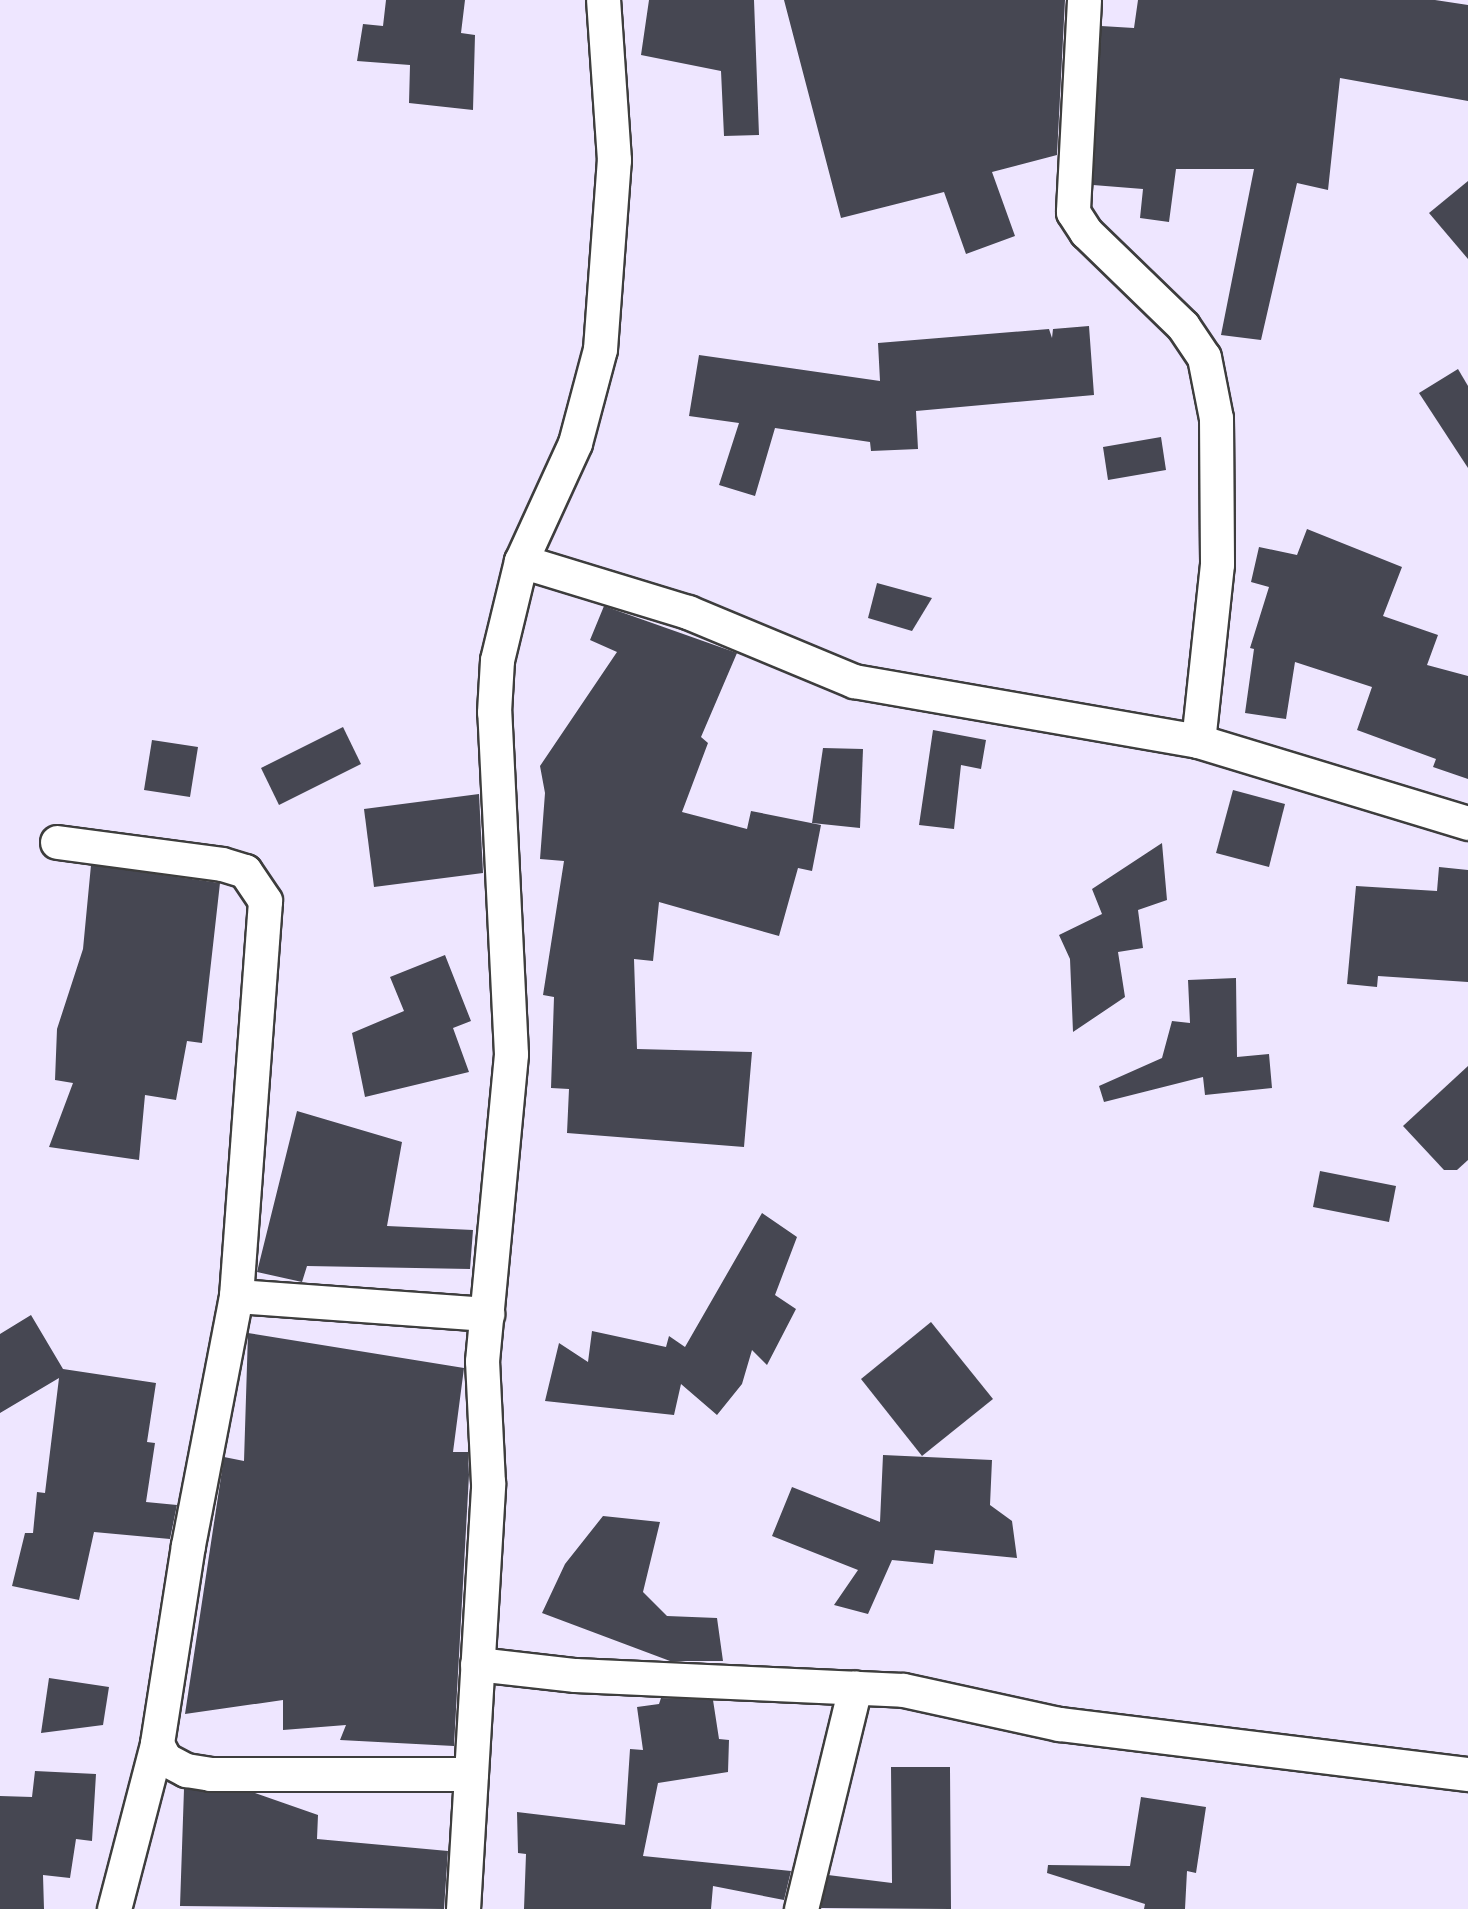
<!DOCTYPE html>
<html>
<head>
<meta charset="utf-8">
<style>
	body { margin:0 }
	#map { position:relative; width:1468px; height:1909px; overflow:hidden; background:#eee6ff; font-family:Merriweather,serif }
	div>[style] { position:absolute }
	.building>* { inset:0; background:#464752 }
	.roads { filter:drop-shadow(2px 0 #3d3d3d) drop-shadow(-2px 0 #3d3d3d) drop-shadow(0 2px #3d3d3d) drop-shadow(0 -2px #3d3d3d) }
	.street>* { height:33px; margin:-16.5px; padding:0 16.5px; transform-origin:16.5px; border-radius:16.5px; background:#fff }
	span { translate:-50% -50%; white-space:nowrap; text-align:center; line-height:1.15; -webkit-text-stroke:6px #fff; paint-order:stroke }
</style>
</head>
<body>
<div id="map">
	<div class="building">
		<i style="clip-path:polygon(386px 0,465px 0,461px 33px,475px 35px,473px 110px,409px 103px,410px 65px,357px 61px,363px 24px,383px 26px)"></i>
		<i style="clip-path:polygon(649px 0,754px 0,759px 135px,724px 136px,721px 71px,641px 55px)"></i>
		<i style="clip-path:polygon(784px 0,1065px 0,1057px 155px,992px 172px,1015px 236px,966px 254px,944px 192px,841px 218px)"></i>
		<i style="clip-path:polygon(1138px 0,1435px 0,1468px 5px,1468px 101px,1340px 78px,1328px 190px,1297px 183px,1261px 340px,1221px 335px,1254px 169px,1176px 169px,1169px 222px,1140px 218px,1143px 189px,1093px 185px,1101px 26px,1134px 28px)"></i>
		<i style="clip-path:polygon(1468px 181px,1468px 259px,1429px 213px)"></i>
		<i style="clip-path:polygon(1089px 326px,1094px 395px,916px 411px,918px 449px,871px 451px,870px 442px,775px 428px,755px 496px,719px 485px,739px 423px,689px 416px,699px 355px,880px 381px,878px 343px,1049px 329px,1052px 338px,1053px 329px)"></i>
		<i style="clip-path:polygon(1458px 369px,1468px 386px,1468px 468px,1419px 393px)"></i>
		<i style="clip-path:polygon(1161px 437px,1166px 470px,1108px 480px,1103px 447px)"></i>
		<i style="clip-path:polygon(1307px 529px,1402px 567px,1383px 616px,1438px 635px,1427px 665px,1468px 676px,1468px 779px,1433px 767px,1436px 759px,1357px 730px,1372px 687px,1295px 662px,1286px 719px,1245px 713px,1254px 649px,1250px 648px,1269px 587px,1251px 582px,1259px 547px,1297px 555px)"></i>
		<i style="clip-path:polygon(877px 583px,932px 598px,912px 631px,868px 618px)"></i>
		<i style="clip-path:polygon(604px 606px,737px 653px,701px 737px,708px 743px,682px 812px,747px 829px,751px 811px,821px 825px,812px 871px,798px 868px,779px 936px,659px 902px,653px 961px,634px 959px,637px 1049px,752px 1052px,744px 1147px,567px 1133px,569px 1089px,551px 1088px,554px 997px,543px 995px,564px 861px,540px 859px,545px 793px,540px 766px,617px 652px,590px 640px)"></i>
		<i style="clip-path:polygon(343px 727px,361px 764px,279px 805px,261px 768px)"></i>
		<i style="clip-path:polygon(933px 730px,986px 740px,981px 769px,961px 765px,954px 829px,919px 825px)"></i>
		<i style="clip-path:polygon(152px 740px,198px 747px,190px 797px,144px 790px)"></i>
		<i style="clip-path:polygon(823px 748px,863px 749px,860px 828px,812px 823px)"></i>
		<i style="clip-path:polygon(1233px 790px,1285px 804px,1269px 867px,1216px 853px)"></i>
		<i style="clip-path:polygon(479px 794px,483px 873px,374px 887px,364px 809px)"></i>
		<i style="clip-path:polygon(1162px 843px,1167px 900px,1138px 910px,1143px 948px,1118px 952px,1125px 997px,1073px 1032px,1070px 959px,1059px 935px,1102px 914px,1092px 889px)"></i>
		<i style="clip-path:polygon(91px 865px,220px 883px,202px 1043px,187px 1041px,176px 1100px,145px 1095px,139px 1160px,49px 1147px,73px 1083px,55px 1080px,57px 1029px,83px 949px)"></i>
		<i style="clip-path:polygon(1439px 867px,1468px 870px,1468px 982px,1378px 976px,1377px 987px,1347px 984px,1356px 886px,1437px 891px)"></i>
		<i style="clip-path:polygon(445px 955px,471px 1021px,453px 1028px,469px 1072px,365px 1097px,352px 1033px,404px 1011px,390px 977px)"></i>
		<i style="clip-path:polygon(1236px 978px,1237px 1057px,1269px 1054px,1272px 1088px,1205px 1095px,1203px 1077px,1104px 1102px,1099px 1086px,1162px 1058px,1172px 1021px,1190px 1023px,1188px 980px)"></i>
		<i style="clip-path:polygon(1468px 1066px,1468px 1160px,1457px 1170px,1444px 1170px,1403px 1126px)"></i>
		<i style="clip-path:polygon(297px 1111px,402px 1142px,387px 1226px,473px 1230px,470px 1269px,307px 1266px,302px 1282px,257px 1272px)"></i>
		<i style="clip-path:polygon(1320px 1171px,1396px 1186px,1389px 1222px,1313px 1207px)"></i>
		<i style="clip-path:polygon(762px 1213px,797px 1237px,775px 1295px,796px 1309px,767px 1365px,752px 1350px,742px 1384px,717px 1415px,681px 1384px,674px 1415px,545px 1401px,559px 1343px,588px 1362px,592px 1331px,666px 1347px,669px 1336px,685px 1347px)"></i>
		<i style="clip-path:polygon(31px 1315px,63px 1369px,156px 1383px,147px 1442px,155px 1443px,146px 1502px,177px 1505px,170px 1539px,94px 1532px,79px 1600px,12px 1586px,25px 1533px,33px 1533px,37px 1492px,45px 1493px,59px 1378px,0 1413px,0 1334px)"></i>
		<i style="clip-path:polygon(931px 1322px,993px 1399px,922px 1456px,861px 1379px)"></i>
		<i style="clip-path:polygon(248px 1333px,464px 1368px,453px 1452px,468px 1452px,469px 1475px,454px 1746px,340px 1740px,346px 1725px,283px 1730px,283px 1700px,185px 1714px,224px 1457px,244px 1461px)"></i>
		<i style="clip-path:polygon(883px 1455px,992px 1460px,990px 1505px,1012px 1521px,1017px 1558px,935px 1550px,933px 1564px,892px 1560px,868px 1614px,834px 1605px,858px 1570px,772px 1536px,792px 1487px,880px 1522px)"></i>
		<i style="clip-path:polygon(603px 1516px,660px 1522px,643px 1592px,667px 1616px,717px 1618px,723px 1661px,670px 1661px,542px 1613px,565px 1564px)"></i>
		<i style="clip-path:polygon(49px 1678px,109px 1687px,103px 1725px,41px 1733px)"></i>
		<i style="clip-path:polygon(661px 1698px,713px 1700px,719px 1739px,729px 1740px,728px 1772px,658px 1783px,643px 1856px,791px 1871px,784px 1900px,713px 1886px,711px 1909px,524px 1909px,526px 1854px,518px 1853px,517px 1812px,625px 1825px,630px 1749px,643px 1750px,637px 1707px,659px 1704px)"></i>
		<i style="clip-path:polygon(891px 1767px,950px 1767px,951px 1909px,821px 1908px,828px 1875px,892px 1883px)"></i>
		<i style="clip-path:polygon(35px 1771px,96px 1774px,92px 1841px,76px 1839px,70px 1878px,43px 1875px,44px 1909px,0 1909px,0 1796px,32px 1797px)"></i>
		<i style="clip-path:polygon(184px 1789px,255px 1793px,318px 1815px,317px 1839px,448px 1851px,444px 1909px,180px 1906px)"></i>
		<i style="clip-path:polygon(1141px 1797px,1206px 1807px,1196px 1873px,1187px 1871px,1185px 1909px,1144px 1909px,1145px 1904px,1047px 1873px,1048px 1865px,1130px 1866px)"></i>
	</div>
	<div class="roads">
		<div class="street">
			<i style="left:1084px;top:0;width:212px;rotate:93deg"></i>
			<i style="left:1073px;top:212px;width:24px;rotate:57deg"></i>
			<i style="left:1086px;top:232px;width:135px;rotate:44.1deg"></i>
			<i style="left:1183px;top:326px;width:37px;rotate:56deg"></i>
			<i style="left:1204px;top:357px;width:62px;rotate:78.9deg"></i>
			<i style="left:1216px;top:418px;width:146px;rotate:89.6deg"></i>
			<i style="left:1217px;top:564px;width:178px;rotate:96.1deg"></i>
			<i style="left:521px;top:561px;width:175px;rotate:17deg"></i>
			<i style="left:688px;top:612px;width:180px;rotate:22.6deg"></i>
			<i style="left:854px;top:681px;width:349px;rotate:9.9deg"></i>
			<i style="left:1198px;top:741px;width:282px;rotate:16.9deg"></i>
			<i style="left:57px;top:842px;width:166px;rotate:7.6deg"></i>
			<i style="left:222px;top:864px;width:24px;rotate:17deg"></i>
			<i style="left:245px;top:871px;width:36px;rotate:56deg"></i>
			<i style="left:265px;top:901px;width:396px;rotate:94.2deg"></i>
			<i style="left:236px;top:1296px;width:254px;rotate:100.9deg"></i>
			<i style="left:188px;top:1545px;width:201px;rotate:98.9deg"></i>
			<i style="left:157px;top:1744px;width:17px;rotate:62deg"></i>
			<i style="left:165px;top:1759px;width:24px;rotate:28deg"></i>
			<i style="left:186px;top:1770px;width:24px;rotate:9deg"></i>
			<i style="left:210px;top:1774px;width:261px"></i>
			<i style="left:236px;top:1296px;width:252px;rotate:4.1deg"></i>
			<i style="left:477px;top:1664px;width:99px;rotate:6.4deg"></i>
			<i style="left:575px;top:1675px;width:328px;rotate:2.6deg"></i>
			<i style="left:903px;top:1690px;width:160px;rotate:12.3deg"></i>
			<i style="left:1059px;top:1724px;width:412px;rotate:7deg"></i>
			<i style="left:114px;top:1909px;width:171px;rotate:-75.4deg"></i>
			<i style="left:463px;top:1909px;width:427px;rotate:-86.6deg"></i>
			<i style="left:488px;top:1483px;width:122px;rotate:-92.8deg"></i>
			<i style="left:482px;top:1361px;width:308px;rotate:-84.6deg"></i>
			<i style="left:511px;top:1054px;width:342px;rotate:-92.8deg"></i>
			<i style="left:494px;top:712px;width:52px;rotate:-86.7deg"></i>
			<i style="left:497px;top:660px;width:102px;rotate:-76.4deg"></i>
			<i style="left:521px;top:561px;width:130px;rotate:-65.4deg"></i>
			<i style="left:575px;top:443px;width:97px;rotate:-75.1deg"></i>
			<i style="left:600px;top:349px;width:190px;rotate:-85.8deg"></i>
			<i style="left:614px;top:160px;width:160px;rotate:-93.9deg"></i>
			<i style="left:801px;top:1909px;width:228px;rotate:-76.3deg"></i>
		</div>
	</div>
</div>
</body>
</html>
